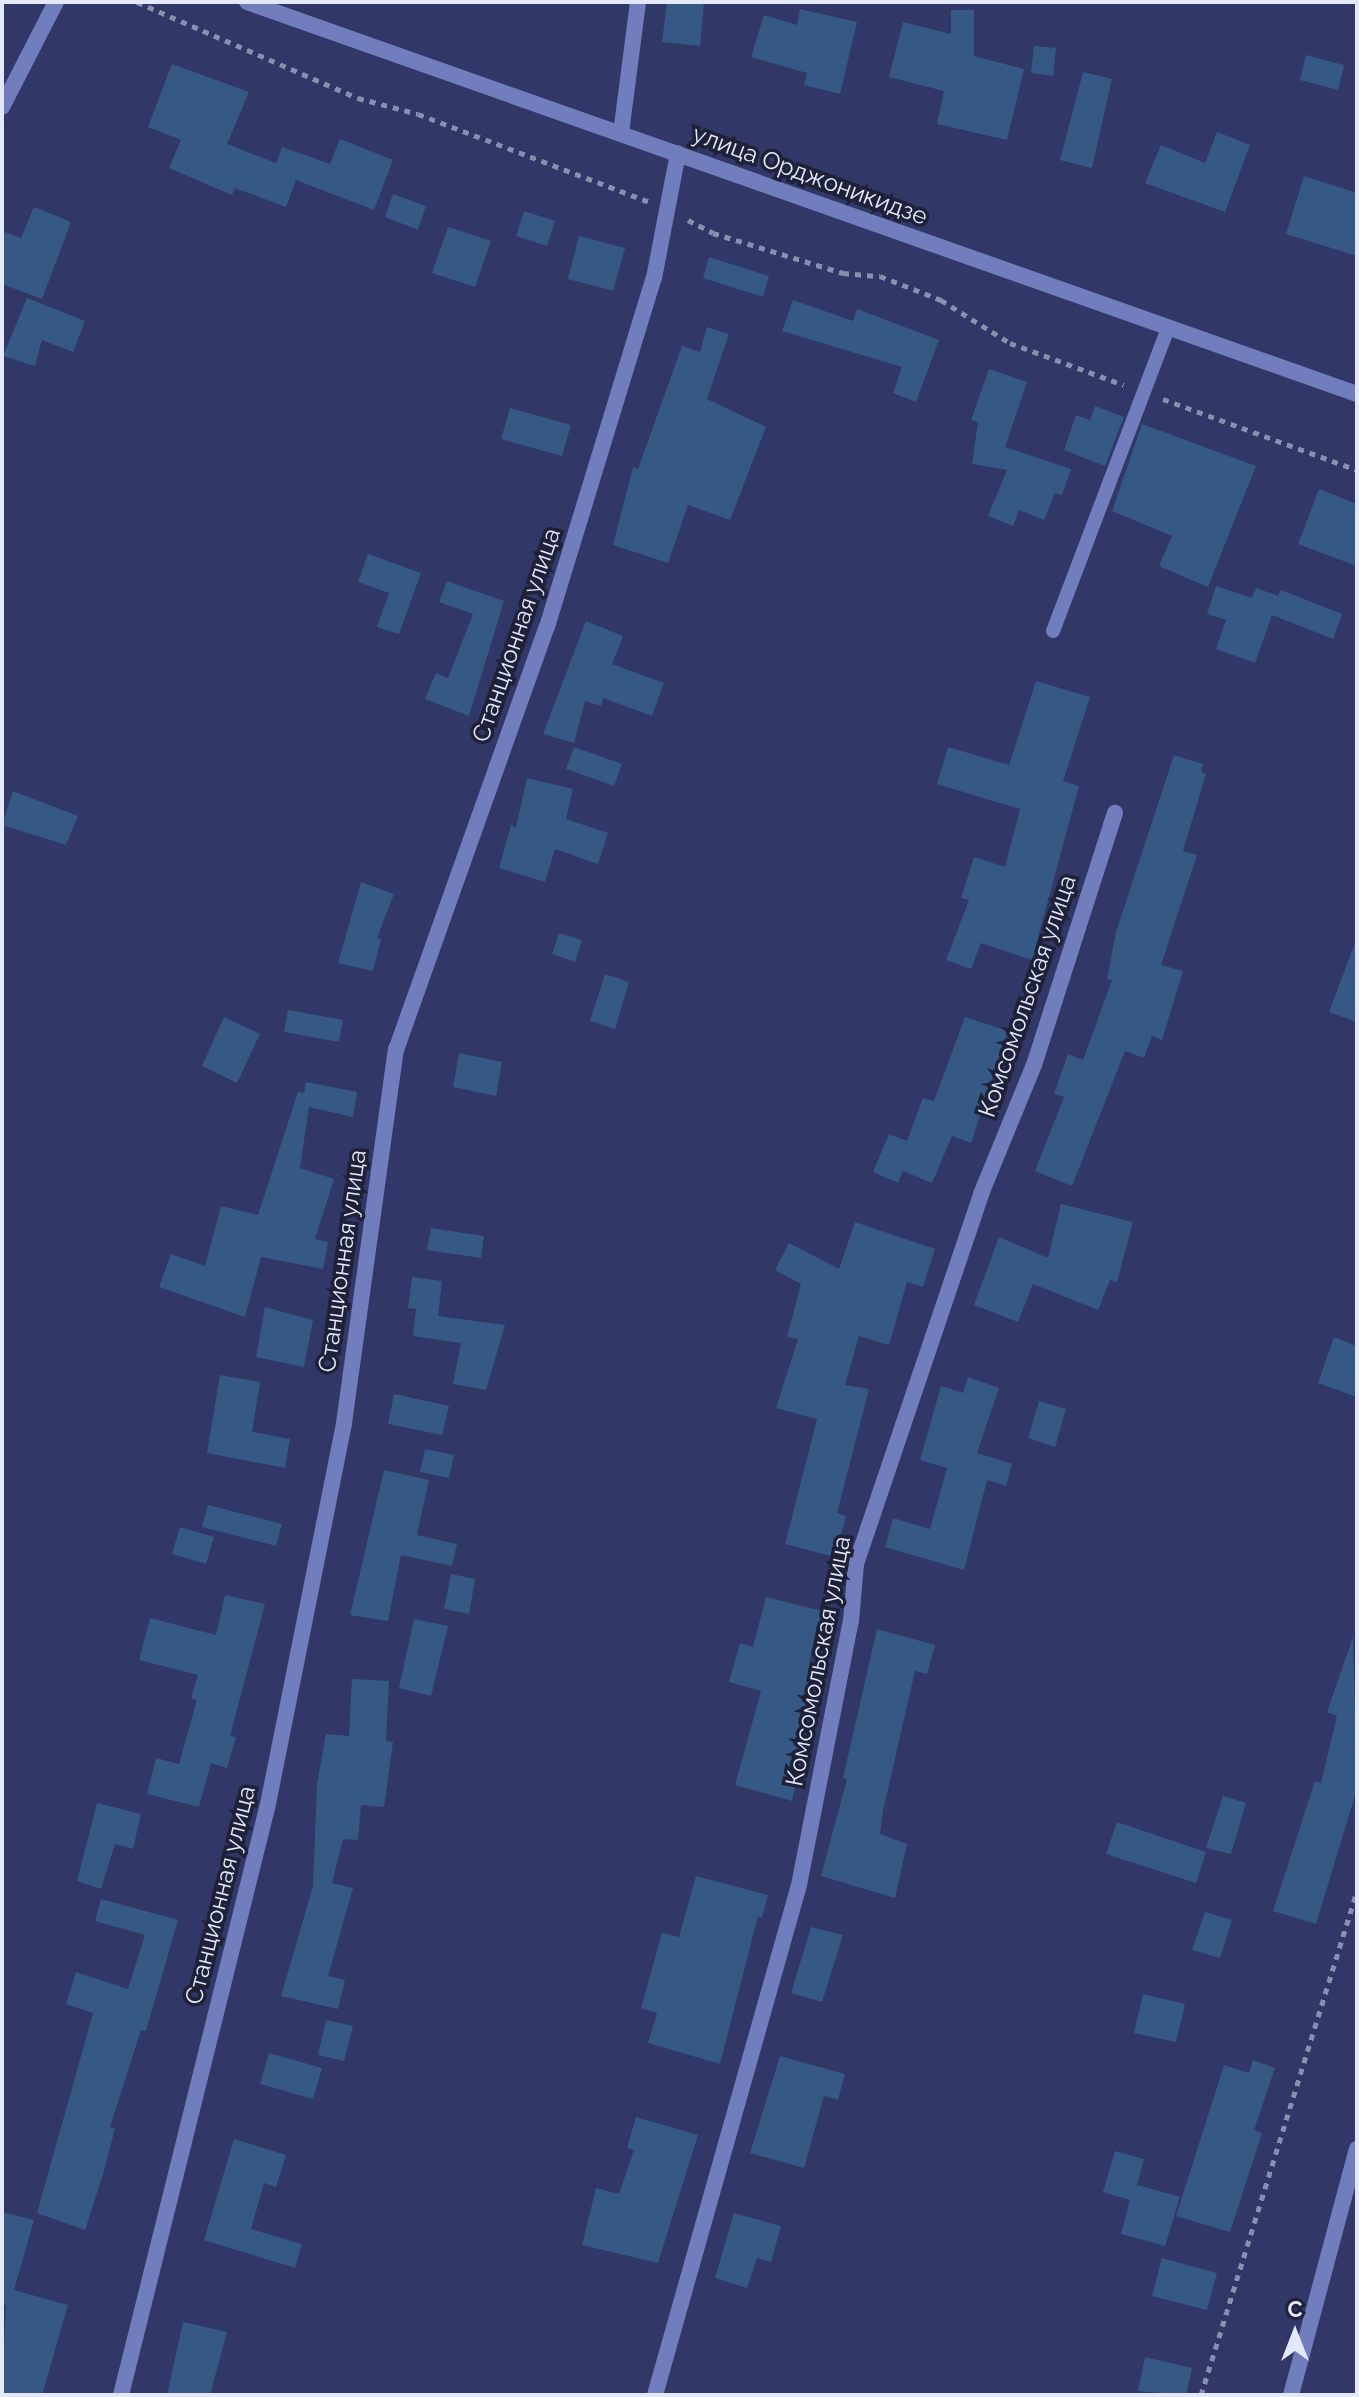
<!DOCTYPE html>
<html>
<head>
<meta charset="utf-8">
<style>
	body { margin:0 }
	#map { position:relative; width:1359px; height:2397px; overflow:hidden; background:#313767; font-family:Raleway,sans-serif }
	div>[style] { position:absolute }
	.building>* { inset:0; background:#365884 }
	.path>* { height:5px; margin-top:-2.5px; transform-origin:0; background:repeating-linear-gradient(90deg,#8a8fb0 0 6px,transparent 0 12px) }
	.service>* { height:14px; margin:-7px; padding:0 7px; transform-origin:7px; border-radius:7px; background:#727dbe }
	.minor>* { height:16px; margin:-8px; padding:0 8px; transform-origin:8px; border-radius:8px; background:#727dbe }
	.tertiary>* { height:16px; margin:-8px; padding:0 8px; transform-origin:8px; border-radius:8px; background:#727dbe }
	span { translate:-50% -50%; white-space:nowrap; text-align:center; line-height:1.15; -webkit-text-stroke:7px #1e2137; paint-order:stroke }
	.street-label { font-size:24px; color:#e4e8fb }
	.frame { position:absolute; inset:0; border:4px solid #e4e8fb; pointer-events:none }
	.north { position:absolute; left:1255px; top:2293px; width:80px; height:80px; -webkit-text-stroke:6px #1e2137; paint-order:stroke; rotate:0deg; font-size:22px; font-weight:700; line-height:32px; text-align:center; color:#e4e8fb }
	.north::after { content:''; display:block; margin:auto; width:28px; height:36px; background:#e4e8fb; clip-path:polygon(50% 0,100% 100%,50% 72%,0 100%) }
</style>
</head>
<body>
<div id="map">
	<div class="building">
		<i style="clip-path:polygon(667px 2px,704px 2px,700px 46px,662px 42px)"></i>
		<i style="clip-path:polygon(800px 9px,857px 22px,840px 94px,804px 85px,807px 73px,751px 57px,764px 15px,797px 25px)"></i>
		<i style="clip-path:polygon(951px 10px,974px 10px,974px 56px,1024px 69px,1007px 140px,937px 124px,944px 91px,889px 77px,903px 22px,951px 34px)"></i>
		<i style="clip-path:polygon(1034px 46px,1056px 48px,1053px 76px,1031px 73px)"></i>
		<i style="clip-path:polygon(1306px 55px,1344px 65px,1338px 90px,1300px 80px)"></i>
		<i style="clip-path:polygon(172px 64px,249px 92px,227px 144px,276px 163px,282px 147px,330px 164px,340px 139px,393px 160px,374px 210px,296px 180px,286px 207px,235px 188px,232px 195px,169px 168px,181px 140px,148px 127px)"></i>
		<i style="clip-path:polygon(1083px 72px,1112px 79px,1092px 168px,1060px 160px)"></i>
		<i style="clip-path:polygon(1217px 132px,1250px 145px,1225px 212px,1145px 183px,1161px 145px,1205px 163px)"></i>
		<i style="clip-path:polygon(1304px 176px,1357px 193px,1357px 256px,1286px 234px)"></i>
		<i style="clip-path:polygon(393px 194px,426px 206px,418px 230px,385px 217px)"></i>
		<i style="clip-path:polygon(34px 207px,71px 222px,42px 299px,2px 284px,2px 231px,21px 238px)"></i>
		<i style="clip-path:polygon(524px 211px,555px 221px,547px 246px,516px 236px)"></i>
		<i style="clip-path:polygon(448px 227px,491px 241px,475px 287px,432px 273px)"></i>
		<i style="clip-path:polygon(579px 236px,625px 248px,613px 291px,568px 279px)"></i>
		<i style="clip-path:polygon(709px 257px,769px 276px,763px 297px,703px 278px)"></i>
		<i style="clip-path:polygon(27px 298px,85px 321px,73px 352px,42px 340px,35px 366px,3px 356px)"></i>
		<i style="clip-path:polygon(793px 300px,853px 321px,857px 309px,939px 340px,916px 402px,893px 393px,902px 367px,782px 331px)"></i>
		<i style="clip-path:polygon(707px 327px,729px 334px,707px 399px,766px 427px,730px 520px,688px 505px,668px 563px,613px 545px,633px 467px,638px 469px,682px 346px,700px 352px)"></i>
		<i style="clip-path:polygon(989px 369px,1027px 382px,1005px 447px,1071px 469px,1062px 495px,1055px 493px,1044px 520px,1019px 510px,1013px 526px,988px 516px,1007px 470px,972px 464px,978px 422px,971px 420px)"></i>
		<i style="clip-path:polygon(1095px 406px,1124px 417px,1105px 466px,1064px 450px,1076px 415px,1090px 420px)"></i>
		<i style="clip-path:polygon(510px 408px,571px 425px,562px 456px,501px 439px)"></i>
		<i style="clip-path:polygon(1142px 424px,1256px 466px,1208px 587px,1159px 566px,1172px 536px,1112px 511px)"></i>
		<i style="clip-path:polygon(1319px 489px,1357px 504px,1357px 566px,1298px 544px)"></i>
		<i style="clip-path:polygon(368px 554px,421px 573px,399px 634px,377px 627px,389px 593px,358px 582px)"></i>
		<i style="clip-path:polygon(447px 581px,504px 601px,469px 716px,425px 699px,436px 673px,448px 678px,473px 614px,439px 602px)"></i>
		<i style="clip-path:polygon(1216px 586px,1252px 598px,1256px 588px,1278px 596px,1281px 590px,1342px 614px,1333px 639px,1272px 615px,1255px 663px,1216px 649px,1226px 620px,1207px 614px)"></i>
		<i style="clip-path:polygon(586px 621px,623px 636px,612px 664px,664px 683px,652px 716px,603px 698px,601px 706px,585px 701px,574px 743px,543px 734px)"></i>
		<i style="clip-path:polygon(1036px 681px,1090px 697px,1063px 781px,1079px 786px,1032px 960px,981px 943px,971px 969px,946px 960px,969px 900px,961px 898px,974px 857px,1005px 867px,1020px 809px,937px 784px,948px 747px,1009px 765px)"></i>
		<i style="clip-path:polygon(574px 747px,622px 764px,614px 786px,566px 769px)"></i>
		<i style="clip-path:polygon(1174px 755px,1203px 764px,1201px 772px,1206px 774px,1183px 851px,1197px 855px,1161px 965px,1183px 971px,1162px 1040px,1152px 1036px,1144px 1058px,1125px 1051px,1072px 1186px,1035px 1171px,1064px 1097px,1054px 1094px,1068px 1054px,1083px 1060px,1112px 980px,1107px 979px,1116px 932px)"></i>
		<i style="clip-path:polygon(527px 778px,573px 789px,566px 819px,608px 833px,598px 864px,555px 849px,545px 882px,499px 868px,511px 825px,516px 827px)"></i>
		<i style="clip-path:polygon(13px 791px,78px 816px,66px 845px,2px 825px)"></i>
		<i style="clip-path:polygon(361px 882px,394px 894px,377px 938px,381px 939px,373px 971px,338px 963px)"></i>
		<i style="clip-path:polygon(559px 933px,582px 940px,575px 962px,552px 954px)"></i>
		<i style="clip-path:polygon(1355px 943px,1357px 943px,1357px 1022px,1329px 1012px)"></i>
		<i style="clip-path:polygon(605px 974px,629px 982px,615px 1029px,590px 1021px)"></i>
		<i style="clip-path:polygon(288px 1010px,343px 1020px,339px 1042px,284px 1032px)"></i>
		<i style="clip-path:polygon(224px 1017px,260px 1034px,237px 1083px,202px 1066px)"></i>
		<i style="clip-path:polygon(965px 1017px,1008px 1031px,971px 1143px,952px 1136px,932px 1183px,903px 1171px,898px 1183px,873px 1172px,889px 1134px,907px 1141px,923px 1098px,934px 1101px)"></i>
		<i style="clip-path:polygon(459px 1053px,502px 1062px,496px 1096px,453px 1087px)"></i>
		<i style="clip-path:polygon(306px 1082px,357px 1092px,353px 1117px,309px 1107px,300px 1168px,334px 1179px,315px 1239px,328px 1242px,323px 1269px,261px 1257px,245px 1317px,159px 1287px,171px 1254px,205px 1266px,221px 1206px,258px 1215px,298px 1092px,304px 1093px)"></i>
		<i style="clip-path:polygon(1061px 1204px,1133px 1222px,1117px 1282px,1110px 1280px,1098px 1310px,1033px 1284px,1018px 1322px,974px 1305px,999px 1237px,1048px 1258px)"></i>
		<i style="clip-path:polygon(855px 1222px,935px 1249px,923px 1287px,907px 1282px,889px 1345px,859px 1336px,845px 1385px,869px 1389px,837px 1513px,846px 1516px,835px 1557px,785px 1544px,817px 1419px,776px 1408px,798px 1339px,787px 1337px,801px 1284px,775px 1270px,789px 1243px,839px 1269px)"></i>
		<i style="clip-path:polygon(431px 1228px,484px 1236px,481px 1258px,427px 1250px)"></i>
		<i style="clip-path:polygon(412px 1277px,442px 1281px,438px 1316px,505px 1325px,486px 1390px,453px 1384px,461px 1343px,413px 1336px,416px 1309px,408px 1308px)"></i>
		<i style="clip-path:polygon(265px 1307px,313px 1320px,304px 1367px,256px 1357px)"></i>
		<i style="clip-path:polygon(1334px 1337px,1357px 1346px,1357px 1397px,1318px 1383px)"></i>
		<i style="clip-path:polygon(220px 1375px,260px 1382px,252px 1432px,290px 1439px,285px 1468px,207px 1453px)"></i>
		<i style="clip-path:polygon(968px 1377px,999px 1388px,977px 1453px,1012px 1464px,1006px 1486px,987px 1480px,964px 1570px,885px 1547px,893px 1518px,930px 1529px,947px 1468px,920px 1460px,941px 1386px,963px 1393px)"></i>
		<i style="clip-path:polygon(394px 1394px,449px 1406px,442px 1435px,388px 1424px)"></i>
		<i style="clip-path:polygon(1039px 1401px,1066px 1409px,1055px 1447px,1028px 1438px)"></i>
		<i style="clip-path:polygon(425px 1449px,454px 1455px,449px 1478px,420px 1472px)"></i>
		<i style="clip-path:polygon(384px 1470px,429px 1480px,417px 1535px,457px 1544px,452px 1566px,401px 1555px,388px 1621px,350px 1615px)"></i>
		<i style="clip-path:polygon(208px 1505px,282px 1524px,276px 1546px,202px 1527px)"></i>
		<i style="clip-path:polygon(180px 1527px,214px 1537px,206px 1564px,172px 1554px)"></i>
		<i style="clip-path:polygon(451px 1574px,475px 1579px,469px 1614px,444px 1609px)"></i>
		<i style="clip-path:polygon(225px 1595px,265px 1604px,230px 1736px,236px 1737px,227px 1768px,211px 1763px,199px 1807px,147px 1794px,156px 1758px,179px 1764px,197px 1700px,191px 1698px,198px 1675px,139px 1660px,150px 1618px,216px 1635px)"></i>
		<i style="clip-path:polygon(766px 1597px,822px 1611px,809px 1662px,817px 1665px,795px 1743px,804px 1745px,792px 1801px,735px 1785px,761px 1691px,729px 1682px,740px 1643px,753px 1647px)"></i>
		<i style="clip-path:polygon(414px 1619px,448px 1626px,431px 1696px,399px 1688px)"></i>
		<i style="clip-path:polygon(877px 1629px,935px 1645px,927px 1674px,915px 1671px,883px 1811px,880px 1834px,907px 1844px,895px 1898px,821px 1876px,847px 1779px,843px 1778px)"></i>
		<i style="clip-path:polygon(1353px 1637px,1357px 1789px,1316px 1924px,1273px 1911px,1315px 1781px,1321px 1783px,1337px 1716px,1327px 1712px)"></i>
		<i style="clip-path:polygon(352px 1679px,389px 1681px,386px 1741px,393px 1742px,384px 1807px,361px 1805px,358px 1840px,343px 1839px,332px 1883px,353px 1888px,328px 1976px,345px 1980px,338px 2009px,281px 1996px,313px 1886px,317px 1784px,326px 1734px,349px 1736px)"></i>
		<i style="clip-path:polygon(1223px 1796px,1246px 1803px,1231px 1854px,1206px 1848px)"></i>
		<i style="clip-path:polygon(97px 1803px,141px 1814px,133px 1849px,115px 1844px,101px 1889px,77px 1881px)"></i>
		<i style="clip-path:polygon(1117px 1822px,1206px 1852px,1196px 1883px,1106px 1854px)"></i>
		<i style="clip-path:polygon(696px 1876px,768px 1895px,762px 1918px,758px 1916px,720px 2064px,648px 2043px,657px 2013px,641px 2008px,662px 1933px,679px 1937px)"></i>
		<i style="clip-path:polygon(101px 1899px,178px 1920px,146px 2031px,141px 2030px,110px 2127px,115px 2128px,104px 2171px,85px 2230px,37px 2213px,93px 2013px,66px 2004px,76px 1972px,128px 1989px,145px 1935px,95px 1921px)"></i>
		<i style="clip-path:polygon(1205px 1912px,1232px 1920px,1220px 1958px,1192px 1950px)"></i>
		<i style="clip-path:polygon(811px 1927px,843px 1935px,822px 2002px,791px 1993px)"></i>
		<i style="clip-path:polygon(1143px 1994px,1185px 2004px,1176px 2042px,1134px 2033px)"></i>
		<i style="clip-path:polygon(326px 2020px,353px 2026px,344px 2061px,318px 2055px)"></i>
		<i style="clip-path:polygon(269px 2053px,322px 2068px,313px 2099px,260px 2084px)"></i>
		<i style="clip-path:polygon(780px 2056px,845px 2074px,838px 2100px,824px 2096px,804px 2168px,750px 2153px)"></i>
		<i style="clip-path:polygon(1253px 2060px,1275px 2068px,1254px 2130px,1262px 2133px,1230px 2232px,1176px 2216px,1224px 2065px,1249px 2073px)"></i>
		<i style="clip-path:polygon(636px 2117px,698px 2135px,658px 2263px,582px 2245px,596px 2188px,619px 2194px,634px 2150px,627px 2148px)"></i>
		<i style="clip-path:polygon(234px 2139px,286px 2155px,276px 2187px,264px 2183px,251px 2229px,302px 2244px,295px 2268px,204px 2240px)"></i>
		<i style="clip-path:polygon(1115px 2151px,1144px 2159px,1137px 2185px,1180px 2197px,1165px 2246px,1121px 2234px,1130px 2200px,1103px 2192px)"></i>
		<i style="clip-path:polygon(2px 2212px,34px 2220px,14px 2290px,68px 2305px,42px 2395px,2px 2395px,6px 2305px,2px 2305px)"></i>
		<i style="clip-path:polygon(734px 2213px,781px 2226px,771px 2262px,757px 2258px,747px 2288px,715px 2278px)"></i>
		<i style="clip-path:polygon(1162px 2258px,1217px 2273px,1207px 2310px,1152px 2296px)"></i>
		<i style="clip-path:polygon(183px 2322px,227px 2332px,210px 2395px,167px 2395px)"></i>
		<i style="clip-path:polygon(1145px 2357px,1192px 2368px,1186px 2395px,1138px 2391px)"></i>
	</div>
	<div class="path">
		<i style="left:137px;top:2px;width:241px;rotate:23.5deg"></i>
		<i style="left:358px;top:98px;width:62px;rotate:14.9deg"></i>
		<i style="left:418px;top:114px;width:248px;rotate:20.8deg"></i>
		<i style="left:688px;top:220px;width:28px;rotate:27deg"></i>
		<i style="left:713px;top:233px;width:136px;rotate:17.1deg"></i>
		<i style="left:843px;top:273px;width:37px;rotate:5deg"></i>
		<i style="left:880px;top:276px;width:66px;rotate:21.5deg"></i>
		<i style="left:941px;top:300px;width:81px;rotate:31.9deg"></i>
		<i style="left:1010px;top:343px;width:121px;rotate:20.2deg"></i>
		<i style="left:1163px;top:399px;width:207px;rotate:20.1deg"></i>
		<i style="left:1201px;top:2395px;width:528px;rotate:-72.8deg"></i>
	</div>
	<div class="service">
		<i style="left:1053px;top:631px;width:323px;rotate:-69.2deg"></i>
	</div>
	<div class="minor">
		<i style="left:247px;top:2px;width:1177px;rotate:19.45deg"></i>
		<i style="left:2px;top:107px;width:118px;rotate:-62.8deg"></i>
		<i style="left:621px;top:133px;width:132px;rotate:-82.6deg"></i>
		<i style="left:121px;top:2395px;width:609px;rotate:-76.03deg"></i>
		<i style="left:268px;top:1804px;width:389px;rotate:-78.7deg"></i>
		<i style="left:344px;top:1423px;width:377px;rotate:-82.1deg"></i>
		<i style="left:396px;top:1050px;width:449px;rotate:-70.4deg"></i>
		<i style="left:547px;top:627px;width:365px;rotate:-73deg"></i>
		<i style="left:654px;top:278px;width:127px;rotate:-79.1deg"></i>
		<i style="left:655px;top:2395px;width:530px;rotate:-74.23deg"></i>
		<i style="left:799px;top:1885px;width:269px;rotate:-78.9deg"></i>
		<i style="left:851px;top:1621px;width:57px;rotate:-85deg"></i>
		<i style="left:856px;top:1564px;width:391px;rotate:-71.3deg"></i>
		<i style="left:981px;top:1194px;width:139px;rotate:-67.7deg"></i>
		<i style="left:1034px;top:1065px;width:265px;rotate:-72.2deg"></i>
	</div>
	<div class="tertiary">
		<i style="left:1291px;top:2395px;width:255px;rotate:-75deg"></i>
	</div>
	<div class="street-label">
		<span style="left:810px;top:175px;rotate:20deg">улица Орджоникидзе</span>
		<span style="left:516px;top:635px;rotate:-71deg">Станционная улица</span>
		<span style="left:1027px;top:996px;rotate:-71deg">Комсомольская улица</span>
		<span style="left:342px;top:1261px;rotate:-82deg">Станционная улица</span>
		<span style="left:818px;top:1661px;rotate:-79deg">Комсомольская улица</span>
		<span style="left:220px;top:1895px;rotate:-76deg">Станционная улица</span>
	</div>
	<div class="frame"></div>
	<div class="north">С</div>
</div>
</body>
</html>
